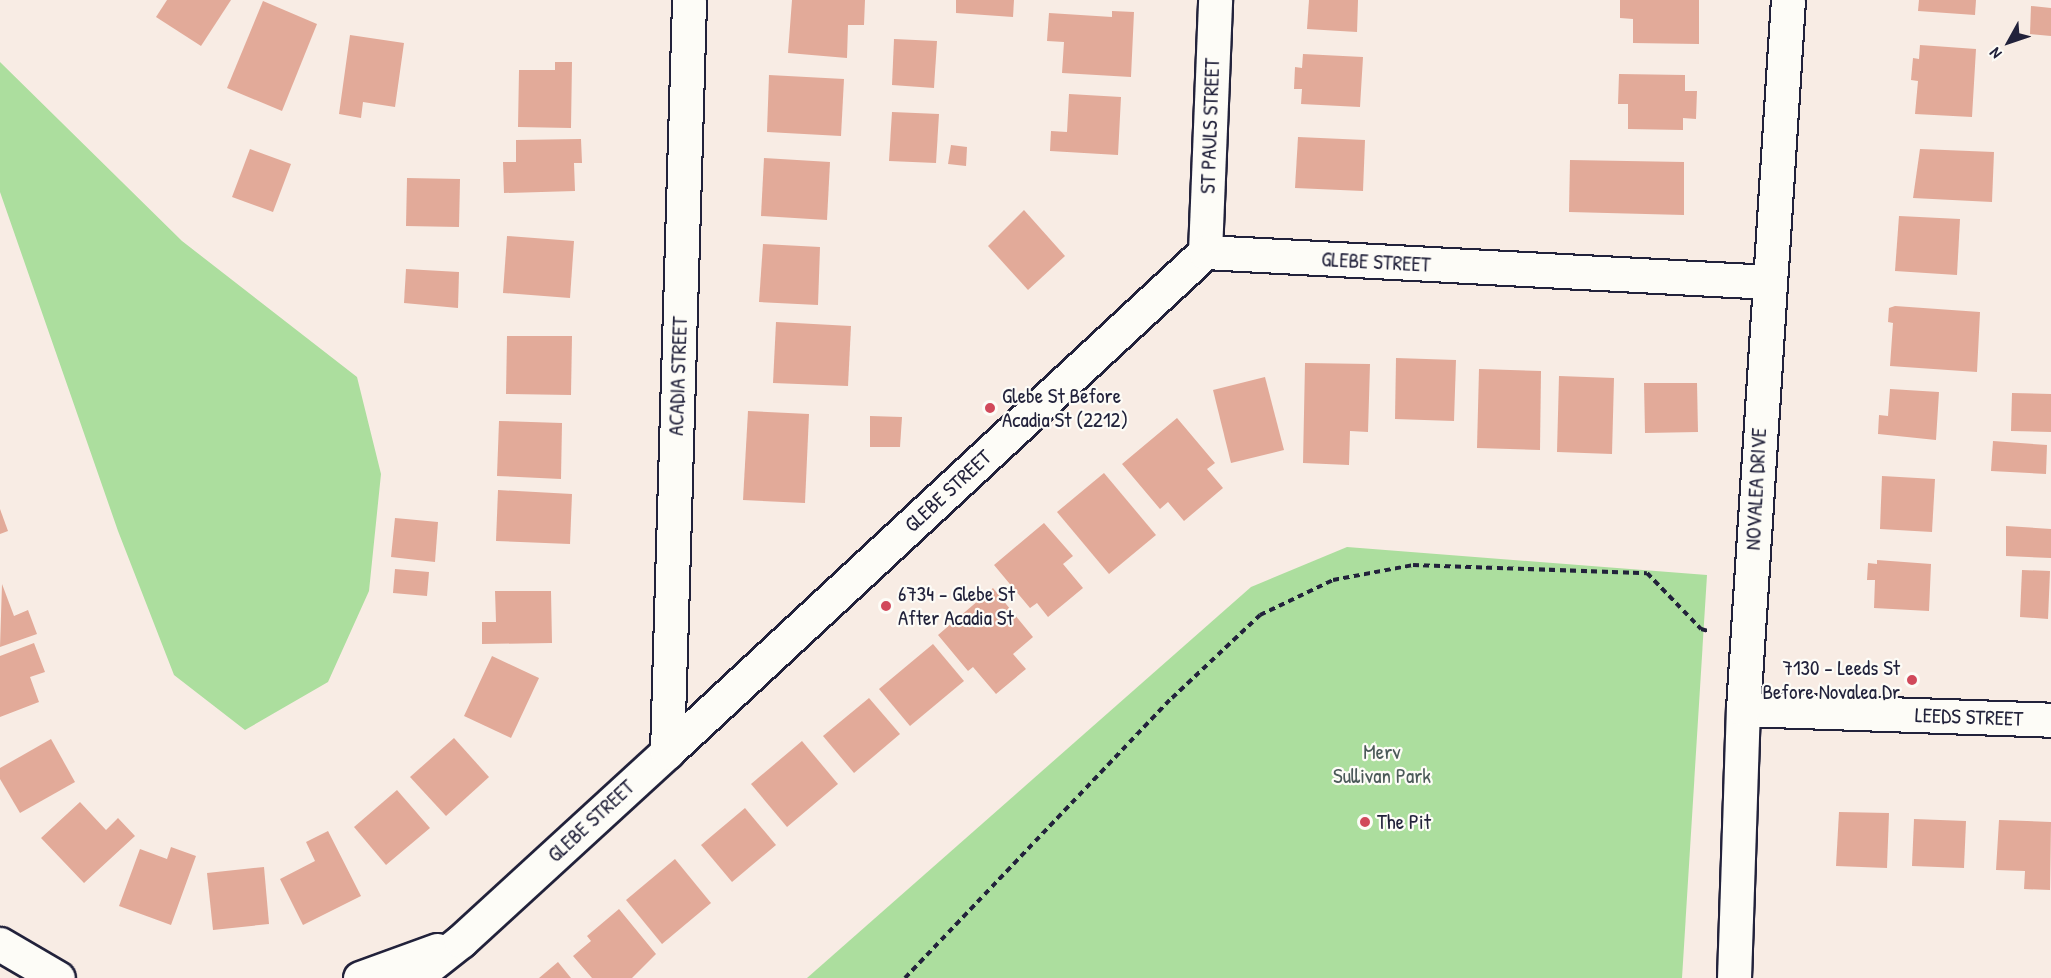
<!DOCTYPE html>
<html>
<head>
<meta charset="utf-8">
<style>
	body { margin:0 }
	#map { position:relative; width:2051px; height:978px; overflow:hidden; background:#f8ece4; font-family:"Patrick Hand",sans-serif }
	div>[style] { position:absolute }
	.green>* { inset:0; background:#acde9e }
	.building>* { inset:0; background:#e2aa99 }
	.path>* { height:4px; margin-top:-2px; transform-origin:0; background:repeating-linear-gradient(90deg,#22223b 0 6px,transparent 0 10.5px) }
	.roads { filter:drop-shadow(2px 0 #22223b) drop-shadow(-2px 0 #22223b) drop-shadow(0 2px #22223b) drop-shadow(0 -2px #22223b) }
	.street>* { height:33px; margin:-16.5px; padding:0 16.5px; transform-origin:16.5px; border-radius:16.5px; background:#fdfcf7 }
	.secondary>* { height:33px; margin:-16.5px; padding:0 16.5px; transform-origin:16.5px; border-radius:16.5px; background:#fdfcf7 }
	.dots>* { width:16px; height:16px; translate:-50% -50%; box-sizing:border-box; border:3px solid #fdfcf7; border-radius:50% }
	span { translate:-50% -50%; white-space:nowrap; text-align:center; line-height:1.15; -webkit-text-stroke:4.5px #fdfcf7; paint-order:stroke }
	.street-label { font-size:21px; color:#22223b }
	.poi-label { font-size:21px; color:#22223b }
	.left { translate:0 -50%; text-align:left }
	.right { translate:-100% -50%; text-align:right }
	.park-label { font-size:21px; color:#4b5a59 }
	.north { position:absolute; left:1979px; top:12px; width:60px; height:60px; -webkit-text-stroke:4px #fdfcf7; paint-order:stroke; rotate:230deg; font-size:16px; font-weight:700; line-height:24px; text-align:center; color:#22223b }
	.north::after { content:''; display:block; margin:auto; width:21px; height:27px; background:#22223b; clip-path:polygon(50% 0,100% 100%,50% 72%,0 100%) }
</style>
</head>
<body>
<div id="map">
	<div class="green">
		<i style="clip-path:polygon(0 62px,182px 241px,357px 377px,381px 474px,369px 591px,328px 682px,245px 730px,174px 675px,118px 531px,0 192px)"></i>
		<i style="clip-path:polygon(1347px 547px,1707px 575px,1682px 978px,807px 978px,1251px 587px)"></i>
	</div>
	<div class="building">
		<i style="clip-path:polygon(167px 0,231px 0,201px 46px,156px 17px)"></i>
		<i style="clip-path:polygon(792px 0,865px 0,864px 25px,848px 25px,847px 58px,788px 53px)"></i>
		<i style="clip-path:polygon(956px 0,1014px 0,1013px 17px,956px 13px)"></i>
		<i style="clip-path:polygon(1309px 0,1358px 0,1357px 32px,1307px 29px)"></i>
		<i style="clip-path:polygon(1620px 0,1699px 0,1699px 44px,1633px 43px,1633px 19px,1620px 18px)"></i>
		<i style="clip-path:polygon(1919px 0,1976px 0,1975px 15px,1918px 11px)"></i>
		<i style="clip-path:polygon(263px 1px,317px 24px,282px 111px,227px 88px)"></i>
		<i style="clip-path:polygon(2031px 6px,2051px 8px,2051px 36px,2030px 34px)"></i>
		<i style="clip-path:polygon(1112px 11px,1134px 12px,1131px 77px,1062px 73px,1064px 42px,1047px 41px,1049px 13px,1112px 17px)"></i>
		<i style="clip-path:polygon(350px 35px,404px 43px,395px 107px,363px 102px,361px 118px,339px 114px)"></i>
		<i style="clip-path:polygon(894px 39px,937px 41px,934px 88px,892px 85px)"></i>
		<i style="clip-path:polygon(1920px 45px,1976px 49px,1972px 117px,1915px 114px,1918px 81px,1911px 80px,1913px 58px,1919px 59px)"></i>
		<i style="clip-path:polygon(1303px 54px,1363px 57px,1360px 107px,1301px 104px,1302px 89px,1294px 89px,1295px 67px,1302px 68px)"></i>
		<i style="clip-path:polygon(555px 62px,572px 62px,571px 128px,518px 127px,519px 70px,555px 70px)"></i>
		<i style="clip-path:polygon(1619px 74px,1685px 75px,1685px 91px,1697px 91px,1696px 119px,1683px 118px,1683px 130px,1628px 129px,1628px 104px,1618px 104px)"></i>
		<i style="clip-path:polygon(769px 75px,844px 79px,841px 136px,767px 132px)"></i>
		<i style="clip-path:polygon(1069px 94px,1121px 97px,1118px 155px,1050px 151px,1051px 131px,1067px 132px)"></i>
		<i style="clip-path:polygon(892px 112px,939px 114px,936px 163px,889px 161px)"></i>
		<i style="clip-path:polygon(1298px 137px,1365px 140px,1363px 191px,1295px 188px)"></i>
		<i style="clip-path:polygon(581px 139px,582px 163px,574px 163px,575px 191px,504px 193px,503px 162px,516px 162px,516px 140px)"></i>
		<i style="clip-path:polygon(951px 145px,967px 147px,966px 166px,948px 164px)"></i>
		<i style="clip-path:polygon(250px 149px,291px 164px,273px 212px,232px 197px)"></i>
		<i style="clip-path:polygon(1920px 149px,1994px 152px,1992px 202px,1913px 198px)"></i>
		<i style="clip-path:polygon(764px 158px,830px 162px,827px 220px,761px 216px)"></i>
		<i style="clip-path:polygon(1570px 160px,1684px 162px,1684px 215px,1569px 212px)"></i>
		<i style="clip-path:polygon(407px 178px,460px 179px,459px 227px,406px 226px)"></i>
		<i style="clip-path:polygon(1024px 210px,1065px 256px,1028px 290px,988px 246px)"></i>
		<i style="clip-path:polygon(1899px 216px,1960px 219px,1957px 275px,1895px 271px)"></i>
		<i style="clip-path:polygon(507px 236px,574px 241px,570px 298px,503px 293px)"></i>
		<i style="clip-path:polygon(763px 244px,820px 247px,818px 305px,759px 302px)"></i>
		<i style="clip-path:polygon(406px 269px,459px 272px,458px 308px,404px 303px)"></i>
		<i style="clip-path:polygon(1895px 306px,1980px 312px,1977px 372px,1890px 366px,1893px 323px,1888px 322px,1889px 308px)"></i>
		<i style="clip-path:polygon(776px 322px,851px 326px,848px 386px,773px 383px)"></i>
		<i style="clip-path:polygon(507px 336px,572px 336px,571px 395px,506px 394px)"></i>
		<i style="clip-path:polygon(1396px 358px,1456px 360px,1454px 421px,1395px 419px)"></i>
		<i style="clip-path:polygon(1305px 363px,1370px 364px,1368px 432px,1350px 431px,1349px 465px,1303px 463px)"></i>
		<i style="clip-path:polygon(1479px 369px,1541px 371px,1540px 450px,1477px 448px)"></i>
		<i style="clip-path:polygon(1559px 376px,1614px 378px,1612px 454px,1557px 452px)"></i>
		<i style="clip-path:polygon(1265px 377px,1284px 450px,1231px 463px,1213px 390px)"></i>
		<i style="clip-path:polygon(1644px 383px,1697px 383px,1698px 432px,1645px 433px)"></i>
		<i style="clip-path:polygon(1890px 389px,1939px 392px,1936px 440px,1878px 434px,1879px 415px,1888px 416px)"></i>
		<i style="clip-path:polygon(2012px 393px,2051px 394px,2051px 432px,2011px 431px)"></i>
		<i style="clip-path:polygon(748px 411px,809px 414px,805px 503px,743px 500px)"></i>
		<i style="clip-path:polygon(870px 416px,902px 417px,900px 447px,870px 447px)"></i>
		<i style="clip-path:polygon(1177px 418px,1215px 463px,1207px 469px,1223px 488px,1184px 521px,1168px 502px,1160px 509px,1122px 464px)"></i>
		<i style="clip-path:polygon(499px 421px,562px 423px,561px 479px,497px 476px)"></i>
		<i style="clip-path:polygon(1993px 441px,2047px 445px,2046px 474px,1991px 471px)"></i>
		<i style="clip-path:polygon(1104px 473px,1156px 535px,1109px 574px,1057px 512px)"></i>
		<i style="clip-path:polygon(1882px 476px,1935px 479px,1932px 532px,1880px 529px)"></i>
		<i style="clip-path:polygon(498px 490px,572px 494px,570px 544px,496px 541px)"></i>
		<i style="clip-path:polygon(0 509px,8px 531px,0 534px)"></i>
		<i style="clip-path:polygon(395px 518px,438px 522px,435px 562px,391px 557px)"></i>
		<i style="clip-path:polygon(1044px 523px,1073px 556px,1063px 564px,1083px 588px,1048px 617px,1037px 603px,1030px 608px,994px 565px)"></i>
		<i style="clip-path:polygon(2006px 526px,2051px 529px,2051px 558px,2006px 556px)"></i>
		<i style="clip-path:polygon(1877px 560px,1931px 564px,1929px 611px,1874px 608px,1875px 580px,1867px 580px,1868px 563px,1877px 564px)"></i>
		<i style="clip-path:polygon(395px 569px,429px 572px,427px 596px,393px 593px)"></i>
		<i style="clip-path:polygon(2022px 570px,2050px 571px,2048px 619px,2020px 617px)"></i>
		<i style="clip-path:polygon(2px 584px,14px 616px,28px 610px,37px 634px,0 647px)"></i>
		<i style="clip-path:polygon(993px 588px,1033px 637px,1013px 654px,1026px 669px,996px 694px,973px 667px,968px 671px,938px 635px)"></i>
		<i style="clip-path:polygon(495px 591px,551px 591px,552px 643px,482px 644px,482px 622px,496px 622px)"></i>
		<i style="clip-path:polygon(34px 643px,45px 672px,30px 677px,39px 702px,0 717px,0 656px)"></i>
		<i style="clip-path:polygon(933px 644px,964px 681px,910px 726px,879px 689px)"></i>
		<i style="clip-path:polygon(492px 656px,539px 678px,511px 738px,464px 716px)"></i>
		<i style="clip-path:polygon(869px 698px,900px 734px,854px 773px,823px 736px)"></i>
		<i style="clip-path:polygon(454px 738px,489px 777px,446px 816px,410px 777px)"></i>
		<i style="clip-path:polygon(51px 739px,75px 782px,20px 813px,0 779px,0 768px)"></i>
		<i style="clip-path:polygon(802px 741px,838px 784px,787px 827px,751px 784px)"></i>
		<i style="clip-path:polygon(397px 790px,430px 828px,386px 865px,354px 827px)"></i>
		<i style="clip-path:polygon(80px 802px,106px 830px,118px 818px,135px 836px,84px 883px,41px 838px)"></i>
		<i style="clip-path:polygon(745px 808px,776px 845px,732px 882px,701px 845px)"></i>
		<i style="clip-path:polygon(1839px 812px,1889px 813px,1887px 868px,1836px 866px)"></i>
		<i style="clip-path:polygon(1914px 819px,1966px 821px,1964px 868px,1912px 866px)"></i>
		<i style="clip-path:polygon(1999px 820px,2051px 822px,2050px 890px,2024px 889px,2025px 871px,1996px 870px)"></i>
		<i style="clip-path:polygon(328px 831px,361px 896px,303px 925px,280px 879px,315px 861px,306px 842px)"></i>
		<i style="clip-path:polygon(171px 847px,196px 856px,171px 925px,119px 906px,140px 849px,167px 859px)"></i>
		<i style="clip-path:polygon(675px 859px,711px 903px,662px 944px,626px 900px)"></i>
		<i style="clip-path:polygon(264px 867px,269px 924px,213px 930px,207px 873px)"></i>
		<i style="clip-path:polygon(619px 909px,656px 954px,632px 978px,592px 978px,573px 956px,591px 941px,587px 936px)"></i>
		<i style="clip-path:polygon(558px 962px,571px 978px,539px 978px)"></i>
	</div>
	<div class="path">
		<i style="left:905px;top:978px;width:387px;rotate:-46.4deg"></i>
		<i style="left:1172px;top:698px;width:121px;rotate:-43.3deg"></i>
		<i style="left:1260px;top:615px;width:81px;rotate:-25.6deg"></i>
		<i style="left:1333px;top:580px;width:81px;rotate:-10.6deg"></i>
		<i style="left:1413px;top:565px;width:234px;rotate:2deg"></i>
		<i style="left:1647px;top:573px;width:78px;rotate:46deg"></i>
		<i style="left:1701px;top:629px;width:7px;rotate:16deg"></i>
	</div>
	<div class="roads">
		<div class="street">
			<i style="left:1205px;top:252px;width:252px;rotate:-87.7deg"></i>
			<i style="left:1743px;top:709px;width:308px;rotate:2deg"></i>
			<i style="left:667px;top:752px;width:752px;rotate:-88.32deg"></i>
			<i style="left:0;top:944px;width:67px;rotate:30.4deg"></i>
			<i style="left:360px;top:978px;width:82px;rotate:-20deg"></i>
			<i style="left:414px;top:978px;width:60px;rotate:-38.2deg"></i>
			<i style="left:461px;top:941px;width:280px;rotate:-42.5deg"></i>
			<i style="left:667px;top:752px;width:734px;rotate:-42.9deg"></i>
			<i style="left:1205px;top:252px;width:565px;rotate:3.04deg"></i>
		</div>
		<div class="secondary">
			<i style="left:1734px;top:978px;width:269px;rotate:-88.1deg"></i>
			<i style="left:1743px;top:709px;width:710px;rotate:-86.37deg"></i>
		</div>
	</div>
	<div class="dots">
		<i style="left:990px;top:408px;background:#d1495b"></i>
		<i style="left:886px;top:606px;background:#d1495b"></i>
		<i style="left:1912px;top:680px;background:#d1495b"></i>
		<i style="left:1365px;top:822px;background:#d1495b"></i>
	</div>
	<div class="street-label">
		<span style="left:1210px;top:126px;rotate:-88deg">ST PAULS STREET</span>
		<span style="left:1376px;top:262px;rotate:3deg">GLEBE STREET</span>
		<span style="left:678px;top:376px;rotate:-88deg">ACADIA STREET</span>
		<span style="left:1756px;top:489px;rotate:-87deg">NOVALEA DRIVE</span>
		<span style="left:948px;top:491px;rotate:-43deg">GLEBE STREET</span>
		<span style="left:1969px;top:717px;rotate:2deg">LEEDS STREET</span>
		<span style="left:591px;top:821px;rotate:-43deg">GLEBE STREET</span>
	</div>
	<div class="poi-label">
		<span class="left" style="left:1002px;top:408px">Glebe St Before<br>Acadia St (2212)</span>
		<span class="left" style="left:898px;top:606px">6734 - Glebe St<br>After Acadia St</span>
		<span class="right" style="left:1900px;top:680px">7130 - Leeds St<br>Before Novalea Dr</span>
		<span class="left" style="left:1377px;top:822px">The Pit</span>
	</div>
	<div class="park-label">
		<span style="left:1382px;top:764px">Merv<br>Sullivan Park</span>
	</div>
	<div class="north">N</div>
</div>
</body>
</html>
